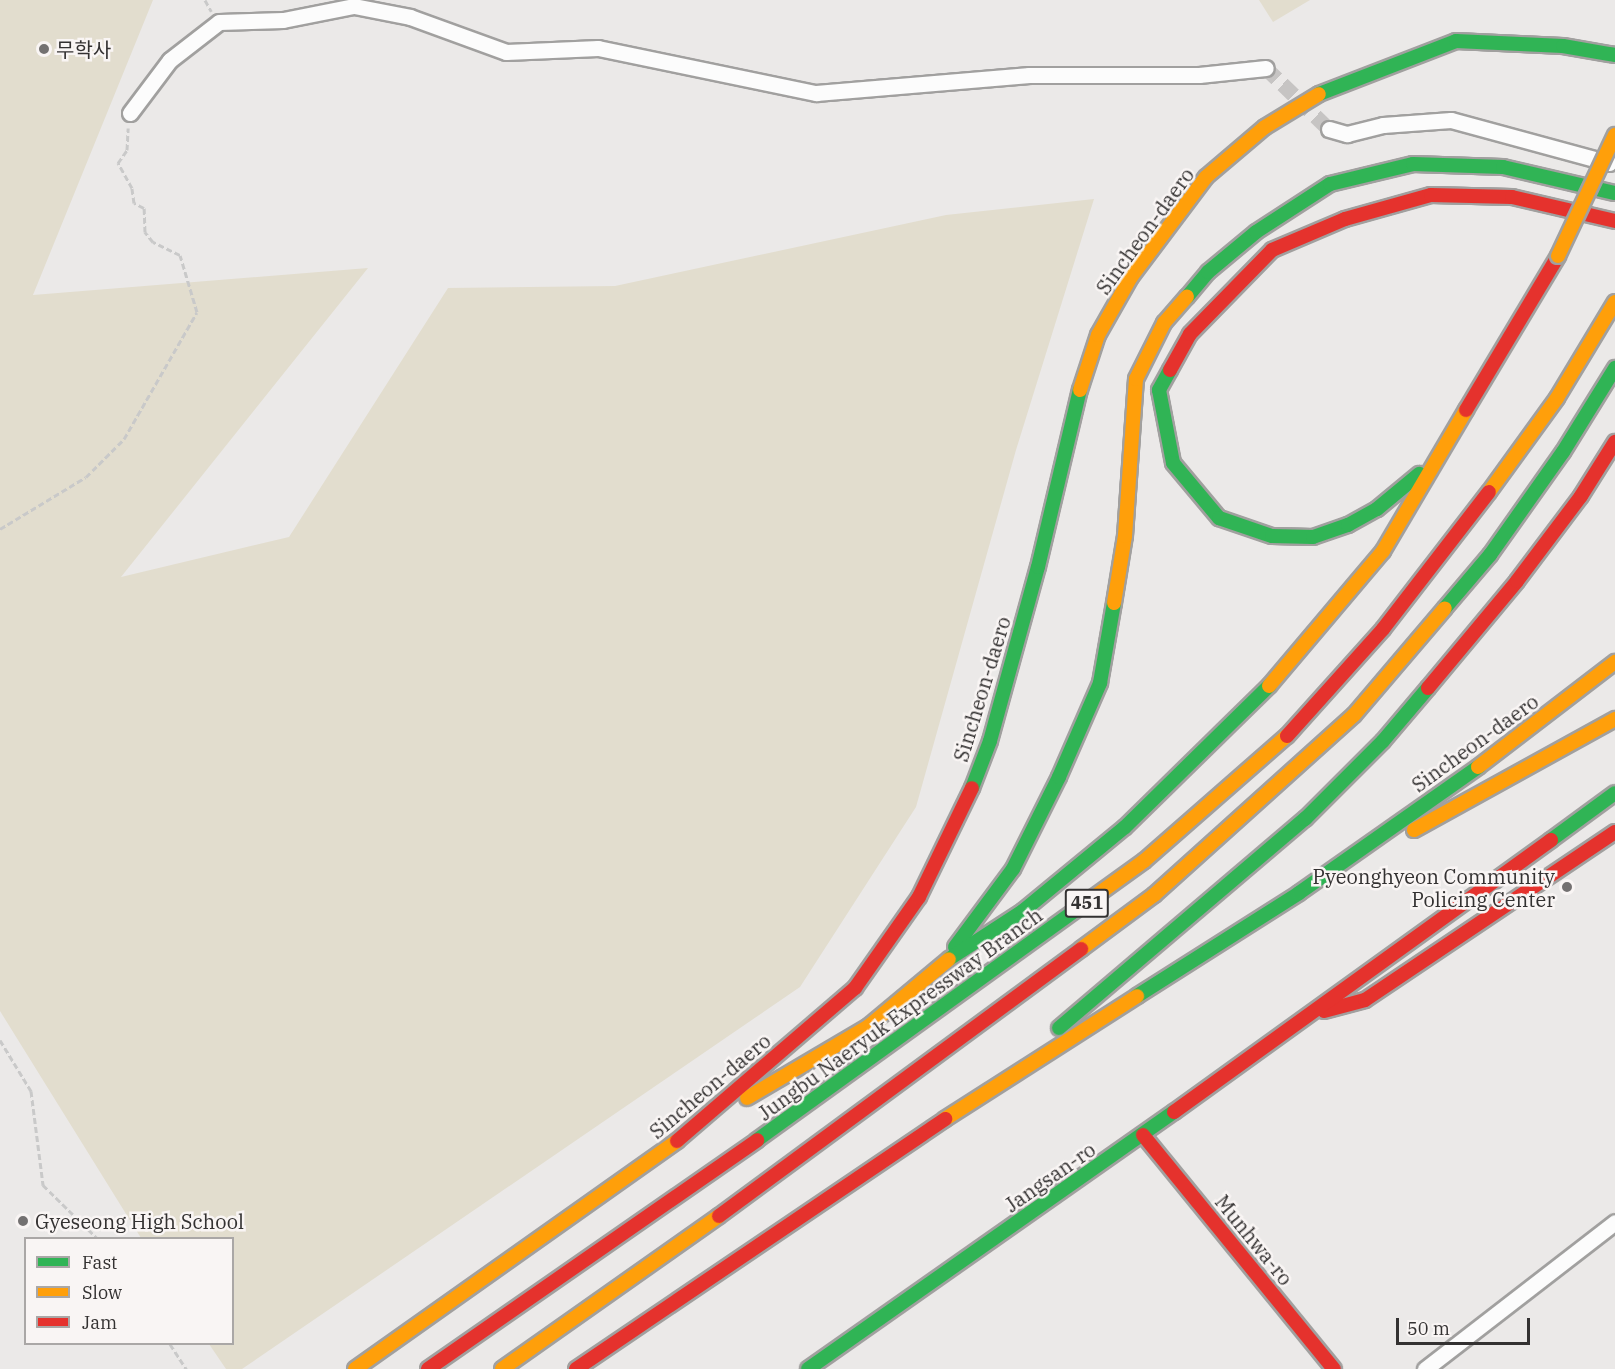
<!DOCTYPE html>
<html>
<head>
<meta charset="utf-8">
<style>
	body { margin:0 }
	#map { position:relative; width:1615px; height:1369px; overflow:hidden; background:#ebe9e8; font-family:"IBM Plex Serif","Noto Sans KR",serif }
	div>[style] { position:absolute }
	.green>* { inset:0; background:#e2ddce }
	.street-tunnel>* { height:15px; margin-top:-7.5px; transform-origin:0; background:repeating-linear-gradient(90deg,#c6c4c3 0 15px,transparent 0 23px) }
	.path>* { height:3px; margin-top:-1.5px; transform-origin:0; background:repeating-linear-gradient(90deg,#c9c9c9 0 6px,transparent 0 9px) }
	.roads { filter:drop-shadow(2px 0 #a1a09f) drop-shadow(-2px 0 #a1a09f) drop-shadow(0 2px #a1a09f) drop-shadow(0 -2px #a1a09f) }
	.street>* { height:15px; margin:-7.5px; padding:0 7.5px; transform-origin:7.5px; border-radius:7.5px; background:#fcfcfc }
	.fast>* { height:14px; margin:-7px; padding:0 7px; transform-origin:7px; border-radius:7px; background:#30b455 }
	.slow>* { height:14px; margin:-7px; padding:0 7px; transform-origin:7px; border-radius:7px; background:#ff9f0a }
	.jam>* { height:14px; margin:-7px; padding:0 7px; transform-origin:7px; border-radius:7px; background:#e5322d }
	.bridges { filter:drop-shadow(2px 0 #a1a09f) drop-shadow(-2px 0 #a1a09f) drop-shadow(0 2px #a1a09f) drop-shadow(0 -2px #a1a09f) }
	.slow-bridge>* { height:14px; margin:-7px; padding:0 7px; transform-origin:7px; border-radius:7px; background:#ff9f0a }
	.dots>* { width:16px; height:16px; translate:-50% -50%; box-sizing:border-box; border:3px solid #f9f5f4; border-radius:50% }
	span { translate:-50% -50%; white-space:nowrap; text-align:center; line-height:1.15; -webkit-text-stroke:5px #f9f5f4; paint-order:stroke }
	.shield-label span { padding:2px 4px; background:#f9f5f4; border:2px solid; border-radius:4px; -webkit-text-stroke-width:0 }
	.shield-label { font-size:18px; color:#333131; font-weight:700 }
	.poi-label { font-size:20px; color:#333131 }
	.left { translate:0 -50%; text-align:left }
	.right { translate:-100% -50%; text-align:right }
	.street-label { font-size:20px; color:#333131 }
	.legend { position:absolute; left:24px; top:1237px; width:210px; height:108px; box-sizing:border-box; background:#f9f5f4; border:2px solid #aaa7a6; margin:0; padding:8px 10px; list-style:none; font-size:18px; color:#333131 }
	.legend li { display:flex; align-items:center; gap:12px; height:30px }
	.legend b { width:30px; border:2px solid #aaa7a6 }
	.scale { position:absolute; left:1396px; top:1318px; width:134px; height:27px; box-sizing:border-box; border:3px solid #333131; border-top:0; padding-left:8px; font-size:18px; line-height:21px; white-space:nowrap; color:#333131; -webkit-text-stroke:4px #f9f5f4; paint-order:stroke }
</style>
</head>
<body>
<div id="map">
	<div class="green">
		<i style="clip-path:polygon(0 0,153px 0,33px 295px,368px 268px,121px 577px,289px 537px,448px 288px,615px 286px,946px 215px,1094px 199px,1016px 450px,916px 807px,800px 987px,242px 1369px,226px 1369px,209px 1344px,232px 1344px,232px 1238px,141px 1238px,0 1011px)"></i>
		<i style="clip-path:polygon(1259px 0,1310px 0,1273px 22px)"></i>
	</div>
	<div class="street-tunnel">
		<i style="left:1266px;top:68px;width:88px;rotate:44.1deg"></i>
	</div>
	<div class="path">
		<i style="left:205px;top:0;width:13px;rotate:61deg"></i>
		<i style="left:0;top:529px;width:100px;rotate:-31.2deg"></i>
		<i style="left:86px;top:477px;width:54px;rotate:-45deg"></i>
		<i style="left:124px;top:439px;width:146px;rotate:-60.1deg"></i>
		<i style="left:197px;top:312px;width:59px;rotate:-106.6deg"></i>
		<i style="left:180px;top:255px;width:30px;rotate:-154deg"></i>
		<i style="left:153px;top:242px;width:13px;rotate:-129deg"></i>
		<i style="left:145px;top:232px;width:24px;rotate:-92deg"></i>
		<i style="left:144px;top:208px;width:11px;rotate:-153deg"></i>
		<i style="left:134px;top:203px;width:15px;rotate:-98deg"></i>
		<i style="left:132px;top:188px;width:29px;rotate:-119deg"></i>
		<i style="left:118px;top:163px;width:16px;rotate:-55deg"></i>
		<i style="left:127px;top:150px;width:22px;rotate:-87deg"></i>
		<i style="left:0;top:1040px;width:60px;rotate:58.7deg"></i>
		<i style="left:31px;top:1091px;width:95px;rotate:82.7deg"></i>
		<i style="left:43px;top:1185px;width:76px;rotate:44.5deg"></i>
		<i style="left:170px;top:1344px;width:30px;rotate:57deg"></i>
	</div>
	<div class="roads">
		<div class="street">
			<i style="left:130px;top:113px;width:66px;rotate:-53deg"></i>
			<i style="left:170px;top:60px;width:62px;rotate:-37.8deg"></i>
			<i style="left:219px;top:22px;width:64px;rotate:-1.8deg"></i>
			<i style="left:283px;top:20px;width:72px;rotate:-11.2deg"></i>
			<i style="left:354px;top:6px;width:57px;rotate:11.1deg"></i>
			<i style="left:410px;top:17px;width:102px;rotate:20deg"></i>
			<i style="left:506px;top:52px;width:92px;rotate:-2.5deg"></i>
			<i style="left:598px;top:48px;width:223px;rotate:11.7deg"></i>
			<i style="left:816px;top:93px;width:214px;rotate:-4.8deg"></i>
			<i style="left:1029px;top:75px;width:170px"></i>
			<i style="left:1199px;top:75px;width:67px;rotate:-6deg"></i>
			<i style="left:1329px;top:129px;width:19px;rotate:16deg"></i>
			<i style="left:1347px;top:134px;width:37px;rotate:-14deg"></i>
			<i style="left:1383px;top:125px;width:68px;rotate:-4.2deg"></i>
			<i style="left:1451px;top:120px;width:164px;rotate:15.2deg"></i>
			<i style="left:1425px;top:1369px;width:240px;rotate:-37.7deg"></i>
		</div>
		<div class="fast">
			<i style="left:1319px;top:94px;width:147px;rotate:-21.1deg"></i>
			<i style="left:1456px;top:41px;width:107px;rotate:2.7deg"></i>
			<i style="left:1563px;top:46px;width:53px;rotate:9.8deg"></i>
			<i style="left:1187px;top:297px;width:33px;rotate:-50deg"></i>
			<i style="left:1208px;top:272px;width:62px;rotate:-39.8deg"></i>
			<i style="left:1256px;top:232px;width:88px;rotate:-33deg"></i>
			<i style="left:1330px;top:184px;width:85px;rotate:-13.5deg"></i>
			<i style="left:1413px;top:164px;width:90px;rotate:1.9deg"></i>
			<i style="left:1503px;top:167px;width:115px;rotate:13.1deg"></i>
			<i style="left:1170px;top:370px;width:23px;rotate:119deg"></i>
			<i style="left:1159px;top:390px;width:74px;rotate:79.1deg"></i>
			<i style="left:1173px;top:463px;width:72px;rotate:50.1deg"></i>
			<i style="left:1219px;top:518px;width:56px;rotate:18.8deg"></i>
			<i style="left:1272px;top:536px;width:41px;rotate:1.4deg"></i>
			<i style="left:1313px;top:537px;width:37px;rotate:-19deg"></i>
			<i style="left:1348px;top:525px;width:33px;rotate:-29deg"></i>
			<i style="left:1377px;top:509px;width:55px;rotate:-39.8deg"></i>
			<i style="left:1445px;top:608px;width:70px;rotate:-49.7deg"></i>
			<i style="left:1490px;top:555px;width:126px;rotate:-54.7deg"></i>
			<i style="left:1563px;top:452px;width:99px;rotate:-58.2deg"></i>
			<i style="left:972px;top:788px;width:50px;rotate:-69deg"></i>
			<i style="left:990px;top:741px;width:180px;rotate:-74.6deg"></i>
			<i style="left:1038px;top:567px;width:182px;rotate:-76.7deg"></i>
			<i style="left:1551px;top:840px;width:79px;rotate:-36.3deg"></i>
			<i style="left:955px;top:947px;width:97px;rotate:-53.4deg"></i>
			<i style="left:1013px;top:869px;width:103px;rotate:-63.4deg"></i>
			<i style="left:1059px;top:777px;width:103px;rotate:-66.4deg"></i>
			<i style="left:1100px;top:683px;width:81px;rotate:-80.1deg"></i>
			<i style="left:949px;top:959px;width:88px;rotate:-33deg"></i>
			<i style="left:1023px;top:911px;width:132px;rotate:-39.5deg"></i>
			<i style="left:1125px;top:827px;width:202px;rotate:-44.4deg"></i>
			<i style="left:1137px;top:996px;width:192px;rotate:-32.4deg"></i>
			<i style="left:1299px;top:893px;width:219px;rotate:-35.1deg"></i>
			<i style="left:1059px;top:1028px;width:323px;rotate:-40.4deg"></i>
			<i style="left:1305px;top:819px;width:110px;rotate:-45deg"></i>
			<i style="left:1383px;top:741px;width:70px;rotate:-49.7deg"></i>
			<i style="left:757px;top:1140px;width:415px;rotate:-35.8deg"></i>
			<i style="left:808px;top:1369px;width:447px;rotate:-35.1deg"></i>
		</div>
		<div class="slow">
			<i style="left:1080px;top:390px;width:58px;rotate:-71.9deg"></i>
			<i style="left:1098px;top:335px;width:67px;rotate:-60.4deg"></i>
			<i style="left:1131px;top:277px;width:125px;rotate:-53.1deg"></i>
			<i style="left:1206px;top:177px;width:77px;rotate:-40.3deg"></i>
			<i style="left:1265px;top:127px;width:63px;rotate:-31.4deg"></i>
			<i style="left:1489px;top:492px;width:116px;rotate:-54.1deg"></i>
			<i style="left:1557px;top:398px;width:112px;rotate:-58.9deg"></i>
			<i style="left:1114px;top:603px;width:68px;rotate:-80.7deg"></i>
			<i style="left:1125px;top:536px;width:157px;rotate:-86deg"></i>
			<i style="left:1136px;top:379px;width:63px;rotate:-63.4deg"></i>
			<i style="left:1164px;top:323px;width:35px;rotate:-49deg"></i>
			<i style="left:1269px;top:686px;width:177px;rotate:-49.8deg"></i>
			<i style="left:1383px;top:551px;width:164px;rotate:-59.5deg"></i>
			<i style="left:1478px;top:767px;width:173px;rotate:-37.5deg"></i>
			<i style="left:1414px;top:830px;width:230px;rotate:-28.9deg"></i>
			<i style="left:1094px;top:897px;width:62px;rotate:-35.8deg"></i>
			<i style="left:1144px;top:861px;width:190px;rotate:-41.2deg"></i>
			<i style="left:1081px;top:949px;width:91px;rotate:-36.5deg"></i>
			<i style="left:1154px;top:895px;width:269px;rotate:-42deg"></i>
			<i style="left:1354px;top:715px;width:140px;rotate:-49.6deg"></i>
			<i style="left:747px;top:1098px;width:142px;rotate:-30.5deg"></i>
			<i style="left:869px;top:1026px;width:104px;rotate:-39.9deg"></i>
			<i style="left:945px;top:1119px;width:228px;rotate:-32.6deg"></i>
			<i style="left:355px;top:1369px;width:395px;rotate:-35.3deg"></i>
			<i style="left:502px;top:1369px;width:266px;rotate:-35.2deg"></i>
		</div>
		<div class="jam">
			<i style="left:1170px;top:370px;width:41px;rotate:-60.9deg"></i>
			<i style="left:1190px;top:334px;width:117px;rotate:-45.7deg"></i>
			<i style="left:1272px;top:250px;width:79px;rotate:-23deg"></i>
			<i style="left:1345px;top:219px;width:89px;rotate:-15.6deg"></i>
			<i style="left:1431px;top:195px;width:81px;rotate:1.4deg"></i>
			<i style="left:1512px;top:197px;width:106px;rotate:13.1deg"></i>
			<i style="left:1466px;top:410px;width:179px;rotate:-59.1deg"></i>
			<i style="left:1428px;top:688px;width:139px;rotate:-50.2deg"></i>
			<i style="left:1517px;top:581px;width:106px;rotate:-53deg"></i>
			<i style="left:1581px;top:496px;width:64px;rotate:-57.8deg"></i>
			<i style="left:1287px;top:736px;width:144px;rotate:-48.1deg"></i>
			<i style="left:1383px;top:629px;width:173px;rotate:-52.3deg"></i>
			<i style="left:1324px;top:1011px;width:42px;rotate:-15deg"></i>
			<i style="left:1365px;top:1000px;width:301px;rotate:-33.9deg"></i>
			<i style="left:1174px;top:1112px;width:465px;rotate:-35.8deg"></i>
			<i style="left:1143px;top:1135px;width:302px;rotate:50.8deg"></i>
			<i style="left:677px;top:1141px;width:235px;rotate:-40.7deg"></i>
			<i style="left:855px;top:988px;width:111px;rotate:-54.9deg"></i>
			<i style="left:919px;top:897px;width:121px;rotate:-64.1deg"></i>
			<i style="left:719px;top:1216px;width:450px;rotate:-36.4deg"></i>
			<i style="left:428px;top:1369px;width:401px;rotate:-34.8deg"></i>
			<i style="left:576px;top:1369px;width:446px;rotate:-34.1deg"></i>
		</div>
	</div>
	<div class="bridges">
		<div class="slow-bridge">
			<i style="left:1558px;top:256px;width:134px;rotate:-64.8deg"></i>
		</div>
	</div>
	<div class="dots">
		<i style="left:44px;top:49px;background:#737171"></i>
		<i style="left:1567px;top:887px;background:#737171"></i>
		<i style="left:23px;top:1221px;background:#737171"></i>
	</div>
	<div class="shield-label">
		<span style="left:1087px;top:903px">451</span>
	</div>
	<div class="poi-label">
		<span class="left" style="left:56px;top:49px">무학사</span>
		<span class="right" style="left:1555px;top:888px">Pyeonghyeon Community<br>Policing Center</span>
		<span class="left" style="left:35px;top:1221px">Gyeseong High School</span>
	</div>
	<div class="street-label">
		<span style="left:1145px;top:231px;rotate:-54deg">Sincheon-daero</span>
		<span style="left:982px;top:689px;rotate:-73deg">Sincheon-daero</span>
		<span style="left:1475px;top:743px;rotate:-36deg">Sincheon-daero</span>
		<span style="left:900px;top:1014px;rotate:-36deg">Jungbu Naeryuk Expressway Branch</span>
		<span style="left:710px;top:1086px;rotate:-40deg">Sincheon-daero</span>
		<span style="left:1050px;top:1177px;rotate:-35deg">Jangsan-ro</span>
		<span style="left:1254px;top:1240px;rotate:51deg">Munhwa-ro</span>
	</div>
	<ul class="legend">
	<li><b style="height:8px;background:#30b455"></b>Fast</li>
	<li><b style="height:8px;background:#ff9f0a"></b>Slow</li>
	<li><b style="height:8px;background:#e5322d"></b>Jam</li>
	</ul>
	<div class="scale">50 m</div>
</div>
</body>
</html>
